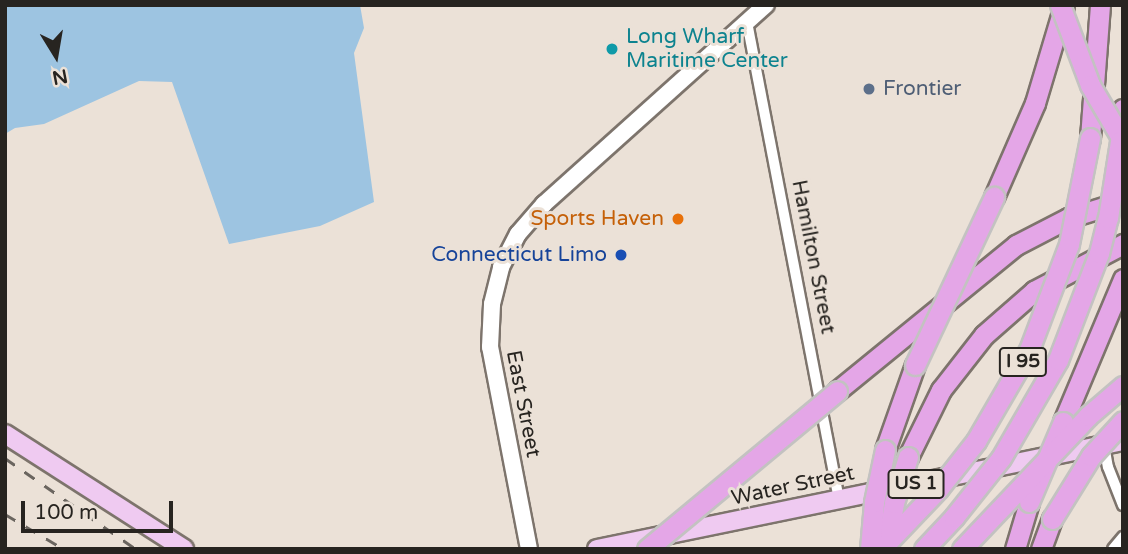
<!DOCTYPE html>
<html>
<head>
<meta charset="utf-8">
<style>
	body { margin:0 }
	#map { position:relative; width:1128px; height:554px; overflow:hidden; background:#ebe1d7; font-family:"Varela Round",sans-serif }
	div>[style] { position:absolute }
	.water>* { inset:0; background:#9dc4e1 }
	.roads { filter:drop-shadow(2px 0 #7d746c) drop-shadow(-2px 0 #7d746c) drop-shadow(0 2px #7d746c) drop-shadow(0 -2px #7d746c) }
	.minor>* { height:10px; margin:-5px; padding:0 5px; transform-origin:5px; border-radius:5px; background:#fff }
	.secondary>* { height:16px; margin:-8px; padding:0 8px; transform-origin:8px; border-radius:8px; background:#fff }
	.primary>* { height:18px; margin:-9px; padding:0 9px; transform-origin:9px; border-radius:9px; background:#efcaf1 }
	.motorway>* { height:19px; margin:-9.5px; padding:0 9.5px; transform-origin:9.5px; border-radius:9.5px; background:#e4a6e7 }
	.rail>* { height:2.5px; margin-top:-1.25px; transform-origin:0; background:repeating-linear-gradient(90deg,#6a655f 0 12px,transparent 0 24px) }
	.bridges { filter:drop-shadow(2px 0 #c3c2c1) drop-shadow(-2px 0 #c3c2c1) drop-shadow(0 2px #c3c2c1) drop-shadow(0 -2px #c3c2c1) }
	.motorway-bridge>* { height:19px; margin:-9.5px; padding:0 9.5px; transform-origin:9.5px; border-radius:9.5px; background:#e4a6e7 }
	.dots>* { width:19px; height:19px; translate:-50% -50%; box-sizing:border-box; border:4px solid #ebe1d7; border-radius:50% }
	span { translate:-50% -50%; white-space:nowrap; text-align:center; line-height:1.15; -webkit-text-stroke:6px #ebe1d7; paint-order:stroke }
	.shield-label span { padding:2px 5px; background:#ebe1d7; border:2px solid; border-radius:5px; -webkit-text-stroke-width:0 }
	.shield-label { font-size:19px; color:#272420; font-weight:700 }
	.culture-label { font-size:21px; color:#0d838f }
	.left { translate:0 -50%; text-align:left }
	.service-label { font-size:21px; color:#4e5e75 }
	.food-label { font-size:21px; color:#c56008 }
	.right { translate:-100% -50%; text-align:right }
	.transit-label { font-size:21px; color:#164399 }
	.street-label { font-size:21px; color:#272420 }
	.frame { position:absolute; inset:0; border:7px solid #272420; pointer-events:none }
	.north { position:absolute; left:21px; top:21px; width:70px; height:70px; -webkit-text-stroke:5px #ebe1d7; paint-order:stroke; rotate:169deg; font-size:19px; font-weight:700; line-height:28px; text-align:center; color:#272420 }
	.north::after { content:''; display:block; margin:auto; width:24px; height:32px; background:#272420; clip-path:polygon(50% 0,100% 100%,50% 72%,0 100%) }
	.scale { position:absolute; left:21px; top:501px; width:152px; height:32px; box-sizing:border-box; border:4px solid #272420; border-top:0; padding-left:9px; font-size:21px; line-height:24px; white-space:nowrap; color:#272420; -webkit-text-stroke:5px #ebe1d7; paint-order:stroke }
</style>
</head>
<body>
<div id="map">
	<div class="water">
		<i style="clip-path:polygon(5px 5px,360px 5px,364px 28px,354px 53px,374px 202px,320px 226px,229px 244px,172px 82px,139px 81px,44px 124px,15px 128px,5px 134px)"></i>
	</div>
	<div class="roads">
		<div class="minor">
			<i style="left:747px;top:22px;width:485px;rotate:79.1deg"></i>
			<i style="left:1104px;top:445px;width:22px;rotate:80deg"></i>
			<i style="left:1108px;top:467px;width:41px;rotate:68.5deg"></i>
			<i style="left:1113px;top:549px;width:16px;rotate:-50deg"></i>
		</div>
		<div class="secondary">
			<i style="left:529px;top:549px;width:206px;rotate:-100.9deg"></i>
			<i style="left:490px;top:347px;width:43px;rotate:-87.3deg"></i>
			<i style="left:492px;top:304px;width:38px;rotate:-76deg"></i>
			<i style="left:501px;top:267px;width:37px;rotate:-63deg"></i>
			<i style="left:518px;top:234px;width:40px;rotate:-49deg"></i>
			<i style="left:544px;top:204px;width:298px;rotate:-41.9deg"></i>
		</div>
		<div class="primary">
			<i style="left:5px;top:434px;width:213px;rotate:32.7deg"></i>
			<i style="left:597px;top:549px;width:537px;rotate:-11.6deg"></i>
		</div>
		<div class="motorway">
			<i style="left:1090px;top:138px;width:133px;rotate:-85.7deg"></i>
			<i style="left:1120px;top:141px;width:32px;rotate:-85deg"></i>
			<i style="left:994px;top:197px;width:103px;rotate:-66.4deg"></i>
			<i style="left:1035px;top:103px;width:101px;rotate:-73.4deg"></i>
			<i style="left:837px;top:391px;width:231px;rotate:-39.2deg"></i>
			<i style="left:1016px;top:245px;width:59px;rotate:-27.4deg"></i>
			<i style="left:1068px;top:218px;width:58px;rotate:-17.2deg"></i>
			<i style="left:1063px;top:422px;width:155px;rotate:-67.2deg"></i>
			<i style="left:885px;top:450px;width:90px;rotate:-70.6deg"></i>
			<i style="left:908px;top:457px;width:75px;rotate:-63.8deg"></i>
			<i style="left:941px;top:390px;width:70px;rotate:-52deg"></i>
			<i style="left:984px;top:335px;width:67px;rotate:-41.3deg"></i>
			<i style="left:1034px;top:291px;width:101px;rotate:-27.8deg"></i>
			<i style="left:1015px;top:549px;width:49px;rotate:-73.4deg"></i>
			<i style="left:1041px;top:549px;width:32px;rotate:-70deg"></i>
		</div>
	</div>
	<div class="rail">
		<i style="left:5px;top:458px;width:160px;rotate:34.8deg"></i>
		<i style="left:5px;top:514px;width:69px;rotate:30.7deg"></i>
	</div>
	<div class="bridges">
		<div class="motorway-bridge">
			<i style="left:1060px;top:5px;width:85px;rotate:69.4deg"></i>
			<i style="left:1090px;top:85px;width:65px;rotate:59.5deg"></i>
			<i style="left:915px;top:365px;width:186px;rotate:-64.8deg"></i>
			<i style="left:1029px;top:502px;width:87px;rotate:-67deg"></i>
			<i style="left:1052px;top:519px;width:74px;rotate:-58.2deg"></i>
			<i style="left:1091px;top:456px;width:47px;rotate:-47.6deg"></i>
			<i style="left:886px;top:548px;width:46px;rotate:-79.9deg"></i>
			<i style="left:894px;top:503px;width:48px;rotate:-73.1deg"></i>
			<i style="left:647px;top:549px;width:247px;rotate:-39.7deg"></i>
			<i style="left:870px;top:549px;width:47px;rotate:-85.1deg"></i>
			<i style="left:874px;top:502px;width:53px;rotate:-78.1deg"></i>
			<i style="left:881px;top:549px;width:84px;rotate:-46.4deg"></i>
			<i style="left:939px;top:488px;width:60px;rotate:-51.8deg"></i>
			<i style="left:976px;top:441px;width:105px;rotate:-59.8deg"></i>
			<i style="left:1029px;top:350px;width:113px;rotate:-69.3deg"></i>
			<i style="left:1069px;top:244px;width:108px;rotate:-78.8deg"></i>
			<i style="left:924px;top:549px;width:44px;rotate:-46.8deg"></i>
			<i style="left:954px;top:517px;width:75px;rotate:-51.5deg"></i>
			<i style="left:1001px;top:458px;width:113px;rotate:-59.8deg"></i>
			<i style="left:1058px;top:360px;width:115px;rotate:-69deg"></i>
			<i style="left:1099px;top:253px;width:36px;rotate:-76deg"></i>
			<i style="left:1108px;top:218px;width:78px;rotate:-81.1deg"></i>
			<i style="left:962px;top:549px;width:183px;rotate:-46.5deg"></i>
			<i style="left:1088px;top:416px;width:46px;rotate:-40.6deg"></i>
		</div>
	</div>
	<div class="dots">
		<i style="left:612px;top:49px;background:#0f9aa8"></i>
		<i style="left:869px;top:89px;background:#5c6f8a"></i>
		<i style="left:678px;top:219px;background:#e8710a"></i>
		<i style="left:621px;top:255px;background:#1a4fb4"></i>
	</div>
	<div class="shield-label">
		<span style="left:1023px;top:362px">I 95</span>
		<span style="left:916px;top:484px">US 1</span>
	</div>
	<div class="culture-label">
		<span class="left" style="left:626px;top:49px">Long Wharf<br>Maritime Center</span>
	</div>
	<div class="service-label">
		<span class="left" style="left:883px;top:89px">Frontier</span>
	</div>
	<div class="food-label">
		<span class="right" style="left:664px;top:219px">Sports Haven</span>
	</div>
	<div class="transit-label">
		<span class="right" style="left:607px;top:255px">Connecticut Limo</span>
	</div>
	<div class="street-label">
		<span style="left:813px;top:257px;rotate:79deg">Hamilton Street</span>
		<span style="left:523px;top:404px;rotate:79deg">East Street</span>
		<span style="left:793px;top:486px;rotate:-12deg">Water Street</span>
	</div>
	<div class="frame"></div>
	<div class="north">N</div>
	<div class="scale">100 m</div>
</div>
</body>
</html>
